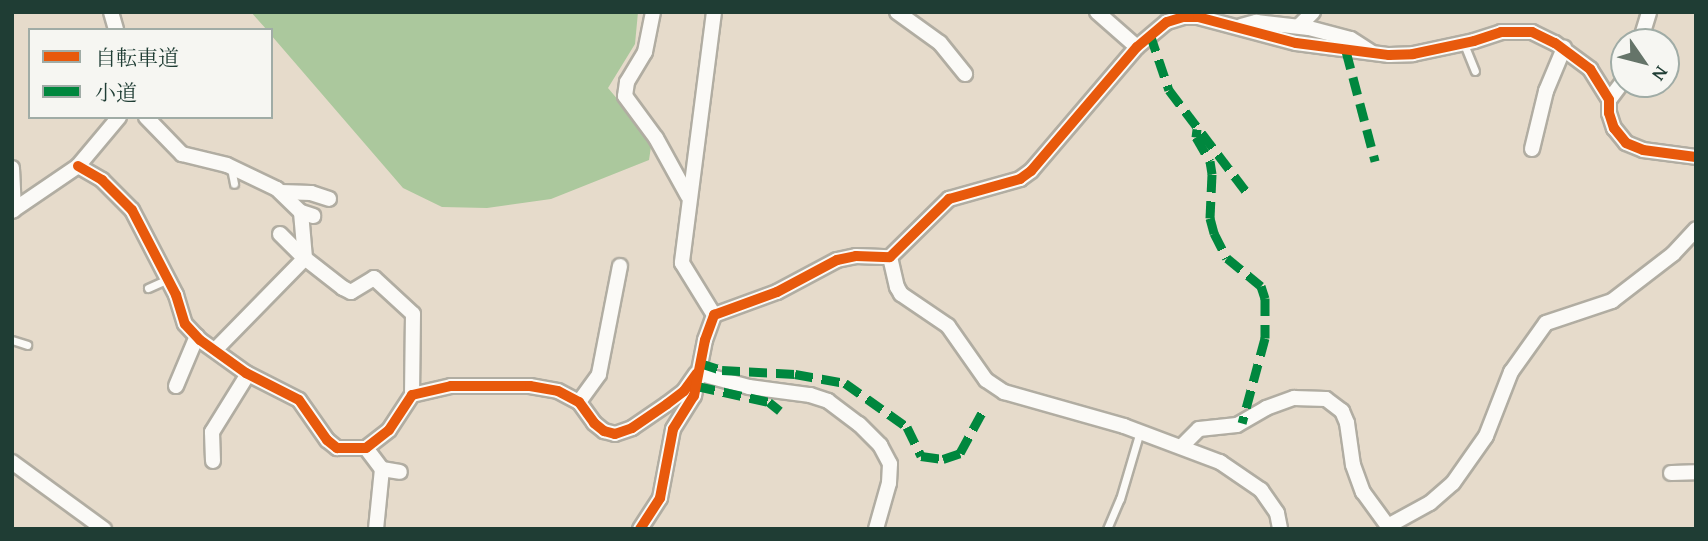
<!DOCTYPE html>
<html>
<head>
<meta charset="utf-8">
<style>
	body { margin:0 }
	#map { position:relative; width:1708px; height:541px; overflow:hidden; background:#e6dbcb; font-family:"Gentium Book Plus","Noto Serif JP",serif }
	div>[style] { position:absolute }
	.forest>* { inset:0; background:#abc89d }
	.roads { filter:drop-shadow(2px 0 #b1ada2) drop-shadow(-2px 0 #b1ada2) drop-shadow(0 2px #b1ada2) drop-shadow(0 -2px #b1ada2) }
	.lane>* { height:7px; margin:-3.5px; padding:0 3.5px; transform-origin:3.5px; border-radius:3.5px; background:#fbfaf7 }
	.street>* { height:14px; margin:-7px; padding:0 7px; transform-origin:7px; border-radius:7px; background:#fbfaf7 }
	.quiet>* { height:9px; margin-top:-4.5px; transform-origin:0; background:repeating-linear-gradient(90deg,#00873e 0 18px,transparent 0 27px) }
	.cycleway>* { height:10px; margin:-5px; padding:0 5px; transform-origin:5px; border-radius:5px; background:#e8590c }
	span { translate:-50% -50%; white-space:nowrap; text-align:center; line-height:1.15; -webkit-text-stroke:5px #f6f6f2; paint-order:stroke }
	.frame { position:absolute; inset:0; border:14px solid #1f3d34; pointer-events:none }
	.legend { position:absolute; left:28px; top:28px; width:245px; height:91px; box-sizing:border-box; background:#f6f6f2; border:2px solid #a0aca6; margin:0; padding:9px 12px; list-style:none; font-size:21px; color:#1f3d34 }
	.legend li { display:flex; align-items:center; gap:14px; height:35px }
	.legend b { width:35px; border:2px solid #a0aca6 }
	.north { position:absolute; left:1610px; top:28px; width:70px; height:70px; box-sizing:border-box; background:#f6f6f2; border:2px solid #a0aca6; border-radius:50%; rotate:125deg; font-size:19px; font-weight:700; line-height:28px; text-align:center; color:#1f3d34 }
	.north::after { content:''; display:block; margin:auto; width:24px; height:32px; background:#657469; clip-path:polygon(50% 0,100% 100%,50% 72%,0 100%) }
</style>
</head>
<body>
<div id="map">
	<div class="forest">
		<i style="clip-path:polygon(251px 12px,638px 12px,635px 44px,608px 88px,652px 140px,649px 160px,551px 199px,487px 208px,442px 207px,403px 188px,271px 35px,271px 30px,267px 30px)"></i>
	</div>
	<div class="roads">
		<div class="lane">
			<i style="left:1464px;top:44px;width:29px;rotate:68deg"></i>
			<i style="left:231px;top:168px;width:16px;rotate:79deg"></i>
			<i style="left:148px;top:288px;width:22px;rotate:-24deg"></i>
			<i style="left:12px;top:340px;width:16px;rotate:18deg"></i>
			<i style="left:1107px;top:529px;width:33px;rotate:-67deg"></i>
			<i style="left:1120px;top:499px;width:71px;rotate:-73.6deg"></i>
		</div>
		<div class="street">
			<i style="left:111px;top:12px;width:19px;rotate:74deg"></i>
			<i style="left:653px;top:12px;width:41px;rotate:101.3deg"></i>
			<i style="left:645px;top:52px;width:35px;rotate:121deg"></i>
			<i style="left:627px;top:82px;width:14px;rotate:98deg"></i>
			<i style="left:625px;top:96px;width:52px;rotate:53.6deg"></i>
			<i style="left:656px;top:138px;width:66px;rotate:61.1deg"></i>
			<i style="left:714px;top:12px;width:253px;rotate:97.3deg"></i>
			<i style="left:682px;top:263px;width:61px;rotate:58.4deg"></i>
			<i style="left:897px;top:12px;width:53px;rotate:35.8deg"></i>
			<i style="left:940px;top:43px;width:40px;rotate:51deg"></i>
			<i style="left:1097px;top:12px;width:53px;rotate:41.2deg"></i>
			<i style="left:1241px;top:26px;width:16px;rotate:-15deg"></i>
			<i style="left:1256px;top:22px;width:53px;rotate:6.5deg"></i>
			<i style="left:1309px;top:28px;width:43px;rotate:14.7deg"></i>
			<i style="left:1351px;top:39px;width:24px;rotate:33deg"></i>
			<i style="left:1299px;top:26px;width:20px;rotate:-45deg"></i>
			<i style="left:1640px;top:42px;width:31px;rotate:-73deg"></i>
			<i style="left:1609px;top:100px;width:25px;rotate:-53deg"></i>
			<i style="left:146px;top:117px;width:52px;rotate:45.8deg"></i>
			<i style="left:182px;top:154px;width:46px;rotate:13.7deg"></i>
			<i style="left:227px;top:165px;width:55px;rotate:25.6deg"></i>
			<i style="left:277px;top:189px;width:33px;rotate:44deg"></i>
			<i style="left:301px;top:212px;width:13px;rotate:18deg"></i>
			<i style="left:1532px;top:149px;width:60px;rotate:-76.4deg"></i>
			<i style="left:1546px;top:91px;width:47px;rotate:-67.3deg"></i>
			<i style="left:78px;top:166px;width:28px;rotate:30deg"></i>
			<i style="left:102px;top:180px;width:42px;rotate:45deg"></i>
			<i style="left:132px;top:210px;width:96px;rotate:62.6deg"></i>
			<i style="left:176px;top:295px;width:30px;rotate:73deg"></i>
			<i style="left:185px;top:324px;width:22px;rotate:47deg"></i>
			<i style="left:200px;top:340px;width:57px;rotate:35.7deg"></i>
			<i style="left:246px;top:373px;width:59px;rotate:27deg"></i>
			<i style="left:299px;top:400px;width:49px;rotate:55deg"></i>
			<i style="left:327px;top:440px;width:13px;rotate:39deg"></i>
			<i style="left:337px;top:448px;width:29px"></i>
			<i style="left:366px;top:448px;width:29px;rotate:-38deg"></i>
			<i style="left:389px;top:430px;width:42px;rotate:-56.7deg"></i>
			<i style="left:412px;top:395px;width:40px;rotate:-13deg"></i>
			<i style="left:451px;top:386px;width:79px"></i>
			<i style="left:530px;top:386px;width:28px;rotate:10deg"></i>
			<i style="left:558px;top:391px;width:24px;rotate:28deg"></i>
			<i style="left:579px;top:402px;width:26px;rotate:54deg"></i>
			<i style="left:594px;top:423px;width:13px;rotate:39deg"></i>
			<i style="left:604px;top:431px;width:11px;rotate:15deg"></i>
			<i style="left:615px;top:434px;width:18px;rotate:-19deg"></i>
			<i style="left:632px;top:428px;width:42px;rotate:-34.4deg"></i>
			<i style="left:667px;top:404px;width:21px;rotate:-37deg"></i>
			<i style="left:684px;top:391px;width:21px;rotate:-55deg"></i>
			<i style="left:12px;top:168px;width:42px;rotate:87.3deg"></i>
			<i style="left:281px;top:192px;width:30px;rotate:2deg"></i>
			<i style="left:311px;top:193px;width:19px;rotate:18deg"></i>
			<i style="left:12px;top:211px;width:80px;rotate:-34.3deg"></i>
			<i style="left:78px;top:166px;width:64px;rotate:-50.1deg"></i>
			<i style="left:280px;top:234px;width:31px;rotate:45deg"></i>
			<i style="left:302px;top:256px;width:52px;rotate:38deg"></i>
			<i style="left:343px;top:288px;width:9px;rotate:27deg"></i>
			<i style="left:351px;top:292px;width:27px;rotate:-31deg"></i>
			<i style="left:374px;top:278px;width:53px;rotate:42.7deg"></i>
			<i style="left:413px;top:314px;width:81px;rotate:90.7deg"></i>
			<i style="left:890px;top:257px;width:31px;rotate:77deg"></i>
			<i style="left:897px;top:287px;width:8px;rotate:60deg"></i>
			<i style="left:901px;top:294px;width:57px;rotate:34.2deg"></i>
			<i style="left:948px;top:326px;width:66px;rotate:54.9deg"></i>
			<i style="left:986px;top:380px;width:22px;rotate:34deg"></i>
			<i style="left:1004px;top:392px;width:125px;rotate:15.8deg"></i>
			<i style="left:1124px;top:426px;width:103px;rotate:20.6deg"></i>
			<i style="left:1220px;top:462px;width:50px;rotate:34.3deg"></i>
			<i style="left:1261px;top:490px;width:28px;rotate:55deg"></i>
			<i style="left:1277px;top:513px;width:16px;rotate:79deg"></i>
			<i style="left:216px;top:349px;width:127px;rotate:-45.6deg"></i>
			<i style="left:305px;top:258px;width:46px;rotate:-95deg"></i>
			<i style="left:697px;top:373px;width:54px;rotate:15.1deg"></i>
			<i style="left:749px;top:387px;width:62px;rotate:7.5deg"></i>
			<i style="left:810px;top:395px;width:19px;rotate:18deg"></i>
			<i style="left:828px;top:401px;width:39px;rotate:37deg"></i>
			<i style="left:859px;top:424px;width:30px;rotate:45deg"></i>
			<i style="left:880px;top:445px;width:21px;rotate:62deg"></i>
			<i style="left:890px;top:464px;width:19px;rotate:93deg"></i>
			<i style="left:889px;top:483px;width:48px;rotate:105.8deg"></i>
			<i style="left:176px;top:386px;width:54px;rotate:-67.2deg"></i>
			<i style="left:579px;top:402px;width:34px;rotate:-54deg"></i>
			<i style="left:599px;top:374px;width:110px;rotate:-79deg"></i>
			<i style="left:1182px;top:446px;width:24px;rotate:-45deg"></i>
			<i style="left:1199px;top:429px;width:38px;rotate:-6deg"></i>
			<i style="left:1237px;top:425px;width:34px;rotate:-30deg"></i>
			<i style="left:1266px;top:408px;width:30px;rotate:-20deg"></i>
			<i style="left:1294px;top:398px;width:32px;rotate:2deg"></i>
			<i style="left:1326px;top:399px;width:20px;rotate:37deg"></i>
			<i style="left:1342px;top:411px;width:13px;rotate:67deg"></i>
			<i style="left:1347px;top:423px;width:42px;rotate:81.9deg"></i>
			<i style="left:1353px;top:465px;width:29px;rotate:70deg"></i>
			<i style="left:1363px;top:492px;width:46px;rotate:53.9deg"></i>
			<i style="left:366px;top:448px;width:26px;rotate:53deg"></i>
			<i style="left:382px;top:469px;width:60px;rotate:95.7deg"></i>
			<i style="left:213px;top:461px;width:29px;rotate:-92deg"></i>
			<i style="left:212px;top:432px;width:68px;rotate:-58.2deg"></i>
			<i style="left:12px;top:462px;width:114px;rotate:36.1deg"></i>
			<i style="left:382px;top:469px;width:18px;rotate:9deg"></i>
			<i style="left:1671px;top:473px;width:25px;rotate:-2deg"></i>
			<i style="left:1388px;top:526px;width:48px;rotate:-28.7deg"></i>
			<i style="left:1430px;top:503px;width:30px;rotate:-41deg"></i>
			<i style="left:1453px;top:483px;width:57px;rotate:-54.9deg"></i>
			<i style="left:1486px;top:436px;width:69px;rotate:-68.7deg"></i>
			<i style="left:1511px;top:372px;width:60px;rotate:-54.5deg"></i>
			<i style="left:1546px;top:323px;width:70px;rotate:-18.4deg"></i>
			<i style="left:1612px;top:301px;width:77px;rotate:-37.6deg"></i>
			<i style="left:1673px;top:254px;width:34px;rotate:-47deg"></i>
			<i style="left:640px;top:529px;width:37px;rotate:-57deg"></i>
			<i style="left:660px;top:498px;width:70px;rotate:-79.3deg"></i>
			<i style="left:673px;top:429px;width:39px;rotate:-58deg"></i>
			<i style="left:694px;top:396px;width:57px;rotate:-78.9deg"></i>
			<i style="left:705px;top:340px;width:27px;rotate:-70deg"></i>
			<i style="left:714px;top:315px;width:67px;rotate:-20.1deg"></i>
			<i style="left:777px;top:292px;width:68px;rotate:-28.1deg"></i>
			<i style="left:837px;top:260px;width:19px;rotate:-12deg"></i>
			<i style="left:856px;top:256px;width:34px;rotate:2deg"></i>
			<i style="left:890px;top:257px;width:83px;rotate:-44.5deg"></i>
			<i style="left:949px;top:199px;width:74px;rotate:-15.7deg"></i>
			<i style="left:1020px;top:179px;width:14px;rotate:-36deg"></i>
			<i style="left:1031px;top:171px;width:163px;rotate:-49.5deg"></i>
			<i style="left:1137px;top:47px;width:39px;rotate:-40deg"></i>
			<i style="left:1167px;top:22px;width:17px;rotate:-17deg"></i>
			<i style="left:1183px;top:17px;width:15px"></i>
			<i style="left:1198px;top:17px;width:101px;rotate:14.9deg"></i>
			<i style="left:1296px;top:43px;width:94px;rotate:7.4deg"></i>
			<i style="left:1389px;top:55px;width:24px;rotate:-2deg"></i>
			<i style="left:1413px;top:54px;width:62px;rotate:-12deg"></i>
			<i style="left:1474px;top:41px;width:28px;rotate:-18deg"></i>
			<i style="left:1501px;top:32px;width:31px"></i>
			<i style="left:1532px;top:32px;width:25px;rotate:26deg"></i>
			<i style="left:1555px;top:43px;width:44px;rotate:36.6deg"></i>
			<i style="left:1590px;top:69px;width:36px;rotate:58deg"></i>
			<i style="left:1609px;top:100px;width:13px;rotate:90deg"></i>
			<i style="left:1609px;top:113px;width:16px;rotate:72deg"></i>
			<i style="left:1614px;top:128px;width:19px;rotate:51deg"></i>
			<i style="left:1626px;top:143px;width:18px;rotate:22deg"></i>
			<i style="left:1643px;top:150px;width:53px;rotate:7.5deg"></i>
		</div>
	</div>
	<div class="quiet">
		<i style="left:1150px;top:34px;width:59px;rotate:71.3deg"></i>
		<i style="left:1169px;top:90px;width:131px;rotate:52.8deg"></i>
		<i style="left:1346px;top:51px;width:114px;rotate:75.2deg"></i>
		<i style="left:1197px;top:129px;width:8px;rotate:97deg"></i>
		<i style="left:1196px;top:137px;width:28px;rotate:60deg"></i>
		<i style="left:1210px;top:161px;width:13px;rotate:81deg"></i>
		<i style="left:1212px;top:174px;width:44px;rotate:92.6deg"></i>
		<i style="left:1210px;top:218px;width:16px;rotate:75deg"></i>
		<i style="left:1214px;top:233px;width:28px;rotate:63deg"></i>
		<i style="left:1227px;top:258px;width:44px;rotate:39.5deg"></i>
		<i style="left:1261px;top:286px;width:13px;rotate:72deg"></i>
		<i style="left:1265px;top:298px;width:40px;rotate:90deg"></i>
		<i style="left:1265px;top:338px;width:88px;rotate:105.1deg"></i>
		<i style="left:700px;top:363px;width:23px;rotate:18deg"></i>
		<i style="left:722px;top:370px;width:73px;rotate:3.1deg"></i>
		<i style="left:795px;top:374px;width:51px;rotate:10.2deg"></i>
		<i style="left:845px;top:383px;width:76px;rotate:35.4deg"></i>
		<i style="left:907px;top:427px;width:32px;rotate:64deg"></i>
		<i style="left:921px;top:456px;width:22px;rotate:8deg"></i>
		<i style="left:943px;top:459px;width:18px;rotate:-19deg"></i>
		<i style="left:960px;top:453px;width:52px;rotate:-61.5deg"></i>
		<i style="left:697px;top:386px;width:74px;rotate:12.5deg"></i>
		<i style="left:769px;top:402px;width:14px;rotate:39deg"></i>
	</div>
	<div class="cycleway">
		<i style="left:78px;top:166px;width:28px;rotate:30deg"></i>
		<i style="left:102px;top:180px;width:42px;rotate:45deg"></i>
		<i style="left:132px;top:210px;width:96px;rotate:62.6deg"></i>
		<i style="left:176px;top:295px;width:30px;rotate:73deg"></i>
		<i style="left:185px;top:324px;width:22px;rotate:47deg"></i>
		<i style="left:200px;top:340px;width:57px;rotate:35.7deg"></i>
		<i style="left:246px;top:373px;width:59px;rotate:27deg"></i>
		<i style="left:299px;top:400px;width:49px;rotate:55deg"></i>
		<i style="left:327px;top:440px;width:13px;rotate:39deg"></i>
		<i style="left:337px;top:448px;width:29px"></i>
		<i style="left:366px;top:448px;width:29px;rotate:-38deg"></i>
		<i style="left:389px;top:430px;width:42px;rotate:-56.7deg"></i>
		<i style="left:412px;top:395px;width:40px;rotate:-13deg"></i>
		<i style="left:451px;top:386px;width:79px"></i>
		<i style="left:530px;top:386px;width:28px;rotate:10deg"></i>
		<i style="left:558px;top:391px;width:24px;rotate:28deg"></i>
		<i style="left:579px;top:402px;width:26px;rotate:54deg"></i>
		<i style="left:594px;top:423px;width:13px;rotate:39deg"></i>
		<i style="left:604px;top:431px;width:11px;rotate:15deg"></i>
		<i style="left:615px;top:434px;width:18px;rotate:-19deg"></i>
		<i style="left:632px;top:428px;width:42px;rotate:-34.4deg"></i>
		<i style="left:667px;top:404px;width:21px;rotate:-37deg"></i>
		<i style="left:684px;top:391px;width:22px;rotate:-54deg"></i>
		<i style="left:640px;top:529px;width:37px;rotate:-57deg"></i>
		<i style="left:660px;top:498px;width:70px;rotate:-79.3deg"></i>
		<i style="left:673px;top:429px;width:39px;rotate:-58deg"></i>
		<i style="left:694px;top:396px;width:57px;rotate:-78.9deg"></i>
		<i style="left:705px;top:340px;width:27px;rotate:-70deg"></i>
		<i style="left:714px;top:315px;width:67px;rotate:-20.1deg"></i>
		<i style="left:777px;top:292px;width:68px;rotate:-28.1deg"></i>
		<i style="left:837px;top:260px;width:19px;rotate:-12deg"></i>
		<i style="left:856px;top:256px;width:34px;rotate:2deg"></i>
		<i style="left:890px;top:257px;width:83px;rotate:-44.5deg"></i>
		<i style="left:949px;top:199px;width:74px;rotate:-15.7deg"></i>
		<i style="left:1020px;top:179px;width:14px;rotate:-36deg"></i>
		<i style="left:1031px;top:171px;width:163px;rotate:-49.5deg"></i>
		<i style="left:1137px;top:47px;width:39px;rotate:-40deg"></i>
		<i style="left:1167px;top:22px;width:17px;rotate:-17deg"></i>
		<i style="left:1183px;top:17px;width:15px"></i>
		<i style="left:1198px;top:17px;width:101px;rotate:14.9deg"></i>
		<i style="left:1296px;top:43px;width:94px;rotate:7.4deg"></i>
		<i style="left:1389px;top:55px;width:24px;rotate:-2deg"></i>
		<i style="left:1413px;top:54px;width:62px;rotate:-12deg"></i>
		<i style="left:1474px;top:41px;width:28px;rotate:-18deg"></i>
		<i style="left:1501px;top:32px;width:31px"></i>
		<i style="left:1532px;top:32px;width:25px;rotate:26deg"></i>
		<i style="left:1555px;top:43px;width:44px;rotate:36.6deg"></i>
		<i style="left:1590px;top:69px;width:36px;rotate:58deg"></i>
		<i style="left:1609px;top:100px;width:13px;rotate:90deg"></i>
		<i style="left:1609px;top:113px;width:16px;rotate:72deg"></i>
		<i style="left:1614px;top:128px;width:19px;rotate:51deg"></i>
		<i style="left:1626px;top:143px;width:18px;rotate:22deg"></i>
		<i style="left:1643px;top:150px;width:53px;rotate:7.5deg"></i>
	</div>
	<div class="frame"></div>
	<ul class="legend">
	<li><b style="height:9px;background:#e8590c"></b>自転車道</li>
	<li><b style="height:9px;background:#00873e"></b>小道</li>
	</ul>
	<div class="north">N</div>
</div>
</body>
</html>
